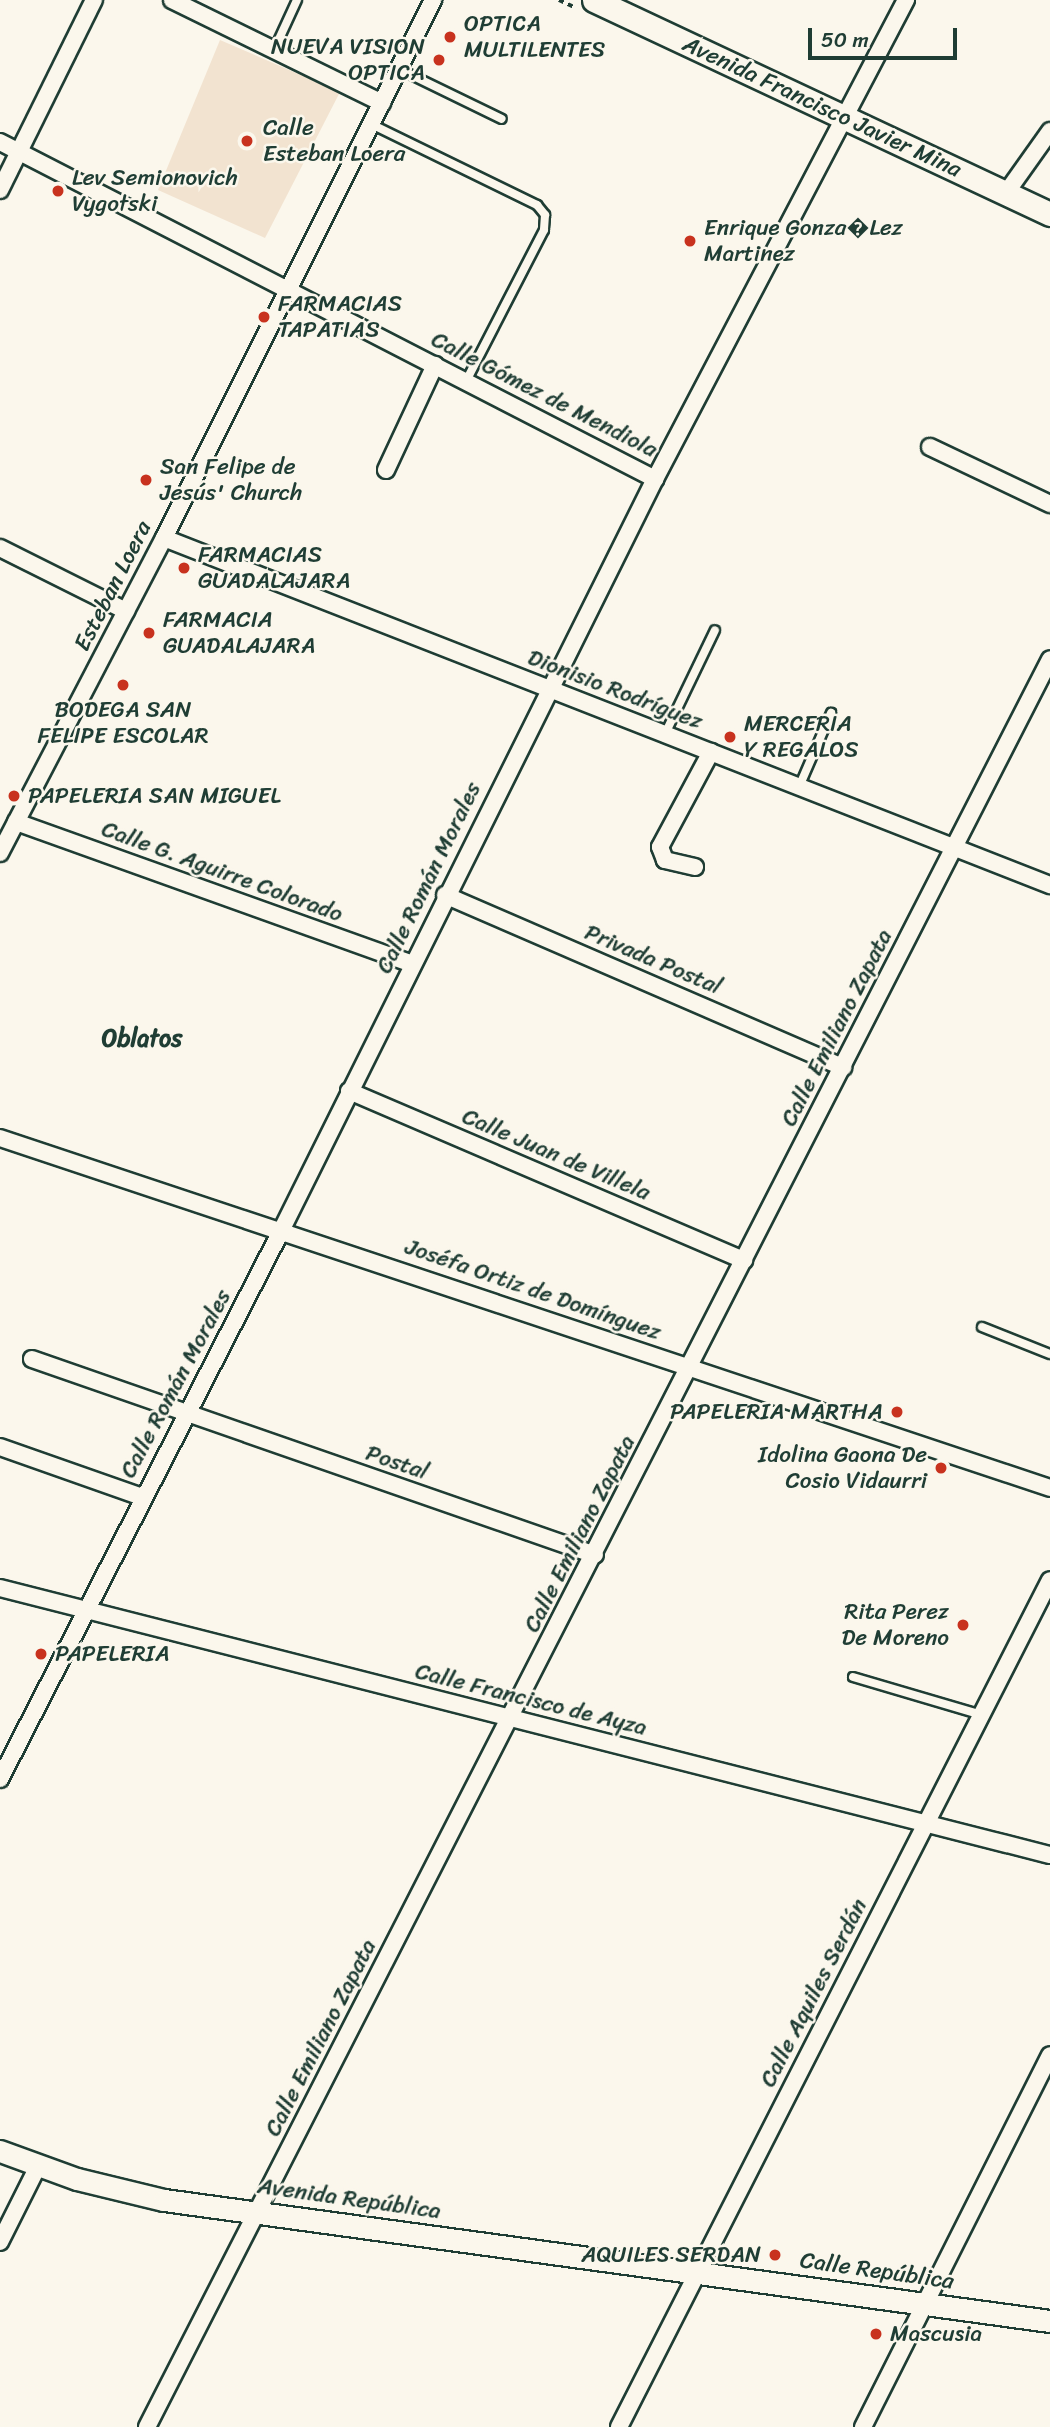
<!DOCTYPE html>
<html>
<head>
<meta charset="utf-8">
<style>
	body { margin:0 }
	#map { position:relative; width:1050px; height:2427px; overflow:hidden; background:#fbf7ec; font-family:Sriracha,sans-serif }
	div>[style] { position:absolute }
	.built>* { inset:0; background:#f2e3d0 }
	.path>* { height:3.5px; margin-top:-1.75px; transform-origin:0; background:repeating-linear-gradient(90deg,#1f3d34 0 5px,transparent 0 10px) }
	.roads { filter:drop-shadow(2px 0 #1f3d34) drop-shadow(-2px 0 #1f3d34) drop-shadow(0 2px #1f3d34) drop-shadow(0 -2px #1f3d34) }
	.service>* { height:8px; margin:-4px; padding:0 4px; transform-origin:4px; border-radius:4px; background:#fbf7ec }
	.minor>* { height:16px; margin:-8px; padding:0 8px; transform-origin:8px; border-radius:8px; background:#fbf7ec }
	.tertiary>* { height:21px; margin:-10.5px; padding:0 10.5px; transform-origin:10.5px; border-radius:10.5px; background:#fbf7ec }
	.secondary>* { height:23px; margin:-11.5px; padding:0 11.5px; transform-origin:11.5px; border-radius:11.5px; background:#fbf7ec }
	.dots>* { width:19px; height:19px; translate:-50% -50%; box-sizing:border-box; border:4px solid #fbf7ec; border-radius:50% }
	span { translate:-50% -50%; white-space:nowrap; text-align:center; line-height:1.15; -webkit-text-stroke:5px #fbf7ec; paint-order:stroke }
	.poi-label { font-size:23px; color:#1f3d34 }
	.left { translate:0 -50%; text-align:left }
	.right { translate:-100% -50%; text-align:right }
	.street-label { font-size:23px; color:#1f3d34 }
	.neighbourhood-label { font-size:24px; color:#1f3d34; font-weight:700 }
	.scale { position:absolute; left:808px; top:28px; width:149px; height:32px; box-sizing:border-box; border:4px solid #1f3d34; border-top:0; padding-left:9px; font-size:21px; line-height:24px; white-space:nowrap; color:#1f3d34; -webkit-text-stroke:5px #fbf7ec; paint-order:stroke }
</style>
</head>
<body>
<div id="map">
	<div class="built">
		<i style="clip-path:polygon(220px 40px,340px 92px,265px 238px,158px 190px)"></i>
	</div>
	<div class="path">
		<i style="left:559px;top:0;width:19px;rotate:25deg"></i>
	</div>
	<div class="roads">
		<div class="service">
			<i style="left:274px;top:50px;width:55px;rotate:-65.3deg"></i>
			<i style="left:399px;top:69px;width:114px;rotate:25.9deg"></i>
			<i style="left:371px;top:124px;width:185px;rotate:26deg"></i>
			<i style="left:537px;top:205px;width:13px;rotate:51deg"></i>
			<i style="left:545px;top:215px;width:15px;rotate:94deg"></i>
			<i style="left:544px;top:230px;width:170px;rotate:117.3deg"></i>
			<i style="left:665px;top:734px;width:115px;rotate:-64.3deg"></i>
			<i style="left:799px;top:787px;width:81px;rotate:-66.6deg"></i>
			<i style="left:982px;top:1327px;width:73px;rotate:21.7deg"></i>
			<i style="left:853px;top:1677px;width:134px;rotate:16.4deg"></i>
		</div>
		<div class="minor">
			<i style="left:172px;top:0;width:234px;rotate:26.1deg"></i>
			<i style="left:0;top:142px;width:737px;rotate:27.23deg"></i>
			<i style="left:0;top:190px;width:212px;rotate:-63.7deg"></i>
			<i style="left:1006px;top:193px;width:76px;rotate:-54.6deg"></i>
			<i style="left:930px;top:447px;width:133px;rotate:25.4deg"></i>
			<i style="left:386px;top:470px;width:116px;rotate:-65deg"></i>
			<i style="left:164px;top:538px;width:952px;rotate:21.39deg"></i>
			<i style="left:0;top:548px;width:141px;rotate:26.6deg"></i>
			<i style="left:16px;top:822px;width:421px;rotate:19.7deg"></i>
			<i style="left:0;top:853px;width:355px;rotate:-62.5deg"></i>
			<i style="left:164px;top:538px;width:602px;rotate:-63.43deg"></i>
			<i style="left:695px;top:867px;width:31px;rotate:-167deg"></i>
			<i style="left:665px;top:860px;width:14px;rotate:-111deg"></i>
			<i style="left:660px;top:847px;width:108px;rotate:-61.8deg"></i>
			<i style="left:445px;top:895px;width:434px;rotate:23.4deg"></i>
			<i style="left:349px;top:1091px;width:430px;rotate:23.2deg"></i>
			<i style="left:0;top:1138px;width:1107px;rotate:18.43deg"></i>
			<i style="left:32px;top:1359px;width:596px;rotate:19.19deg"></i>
			<i style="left:0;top:1447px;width:151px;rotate:19.4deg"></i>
			<i style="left:0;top:1588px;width:1083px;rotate:14.27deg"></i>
			<i style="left:0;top:1779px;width:618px;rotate:-62.85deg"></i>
			<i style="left:282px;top:1229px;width:838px;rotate:-63.56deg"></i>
			<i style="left:655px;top:479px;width:541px;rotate:-62.35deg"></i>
			<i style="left:0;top:2242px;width:85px;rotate:-63.4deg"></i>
			<i style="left:147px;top:2427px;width:1985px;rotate:-62.94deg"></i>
			<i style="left:619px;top:2427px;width:950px;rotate:-63.03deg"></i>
			<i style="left:863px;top:2427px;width:416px;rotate:-63.3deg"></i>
		</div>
		<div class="tertiary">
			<i style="left:0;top:2151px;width:82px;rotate:20deg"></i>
			<i style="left:77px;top:2179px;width:89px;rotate:13.6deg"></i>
			<i style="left:164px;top:2200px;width:894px;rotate:7.78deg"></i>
		</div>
		<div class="secondary">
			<i style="left:594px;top:0;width:504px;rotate:25.14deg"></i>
		</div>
	</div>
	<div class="dots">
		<i style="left:450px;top:37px;background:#c8321e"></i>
		<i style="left:439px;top:60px;background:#c8321e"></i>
		<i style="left:247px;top:141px;background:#c8321e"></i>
		<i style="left:58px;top:191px;background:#c8321e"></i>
		<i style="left:690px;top:241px;background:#c8321e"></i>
		<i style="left:264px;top:317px;background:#c8321e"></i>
		<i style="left:146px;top:480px;background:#c8321e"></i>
		<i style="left:184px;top:568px;background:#c8321e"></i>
		<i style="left:149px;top:633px;background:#c8321e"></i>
		<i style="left:123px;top:685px;background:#c8321e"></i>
		<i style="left:730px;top:737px;background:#c8321e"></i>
		<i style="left:14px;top:796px;background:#c8321e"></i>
		<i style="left:897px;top:1412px;background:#c8321e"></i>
		<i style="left:941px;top:1468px;background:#c8321e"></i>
		<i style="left:963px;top:1625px;background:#c8321e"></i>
		<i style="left:41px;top:1654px;background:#c8321e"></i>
		<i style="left:775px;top:2255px;background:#c8321e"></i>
		<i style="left:876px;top:2334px;background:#c8321e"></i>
	</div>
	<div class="poi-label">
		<span class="left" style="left:464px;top:37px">OPTICA<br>MULTILENTES</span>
		<span class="right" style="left:425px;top:60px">NUEVA VISION<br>OPTICA</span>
		<span class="left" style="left:263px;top:141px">Calle<br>Esteban Loera</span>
		<span class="left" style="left:72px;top:191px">Lev Semionovich<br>Vygotski</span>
		<span class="left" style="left:704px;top:241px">Enrique Gonza�Lez<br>Martinez</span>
		<span class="left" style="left:278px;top:317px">FARMACIAS<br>TAPATIAS</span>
		<span class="left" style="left:160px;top:480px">San Felipe de<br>Jesús' Church</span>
		<span class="left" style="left:198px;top:568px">FARMACIAS<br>GUADALAJARA</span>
		<span class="left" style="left:163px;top:633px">FARMACIA<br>GUADALAJARA</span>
		<span style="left:123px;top:723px">BODEGA SAN<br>FELIPE ESCOLAR</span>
		<span class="left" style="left:744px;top:737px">MERCERIA<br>Y REGALOS</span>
		<span class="left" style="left:28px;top:796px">PAPELERIA SAN MIGUEL</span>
		<span class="right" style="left:883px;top:1412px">PAPELERIA MARTHA</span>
		<span class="right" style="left:927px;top:1468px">Idolina Gaona De<br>Cosio Vidaurri</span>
		<span class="right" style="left:949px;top:1625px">Rita Perez<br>De Moreno</span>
		<span class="left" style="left:55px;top:1654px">PAPELERIA</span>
		<span class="right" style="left:761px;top:2255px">AQUILES SERDAN</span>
		<span class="left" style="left:890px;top:2334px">Mascusia</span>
	</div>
	<div class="street-label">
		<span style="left:822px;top:107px;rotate:25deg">Avenida Francisco Javier Mina</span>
		<span style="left:544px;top:395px;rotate:27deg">Calle Gómez de Mendiola</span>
		<span style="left:113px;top:586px;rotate:-63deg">Esteban Loera</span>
		<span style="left:615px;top:690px;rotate:21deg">Dionisio Rodríguez</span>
		<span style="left:222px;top:872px;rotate:20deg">Calle G. Aguirre Colorado</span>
		<span style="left:429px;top:878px;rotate:-64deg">Calle Román Morales</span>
		<span style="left:653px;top:960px;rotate:23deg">Privada Postal</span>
		<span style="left:837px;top:1028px;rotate:-63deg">Calle Emiliano Zapata</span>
		<span style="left:556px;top:1155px;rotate:23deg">Calle Juan de Villela</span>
		<span style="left:533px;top:1290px;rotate:19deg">Joséfa Ortiz de Domínguez</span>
		<span style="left:176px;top:1384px;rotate:-62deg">Calle Román Morales</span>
		<span style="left:397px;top:1463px;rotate:19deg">Postal</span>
		<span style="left:580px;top:1534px;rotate:-63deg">Calle Emiliano Zapata</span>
		<span style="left:531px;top:1700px;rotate:14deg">Calle Francisco de Ayza</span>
		<span style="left:814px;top:1993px;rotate:-63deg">Calle Aquiles Serdán</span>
		<span style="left:321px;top:2038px;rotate:-63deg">Calle Emiliano Zapata</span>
		<span style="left:349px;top:2199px;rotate:8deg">Avenida República</span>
		<span style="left:877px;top:2271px;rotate:8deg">Calle República</span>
	</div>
	<div class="neighbourhood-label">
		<span style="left:142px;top:1039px">Oblatos</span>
	</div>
	<div class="scale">50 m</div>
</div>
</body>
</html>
